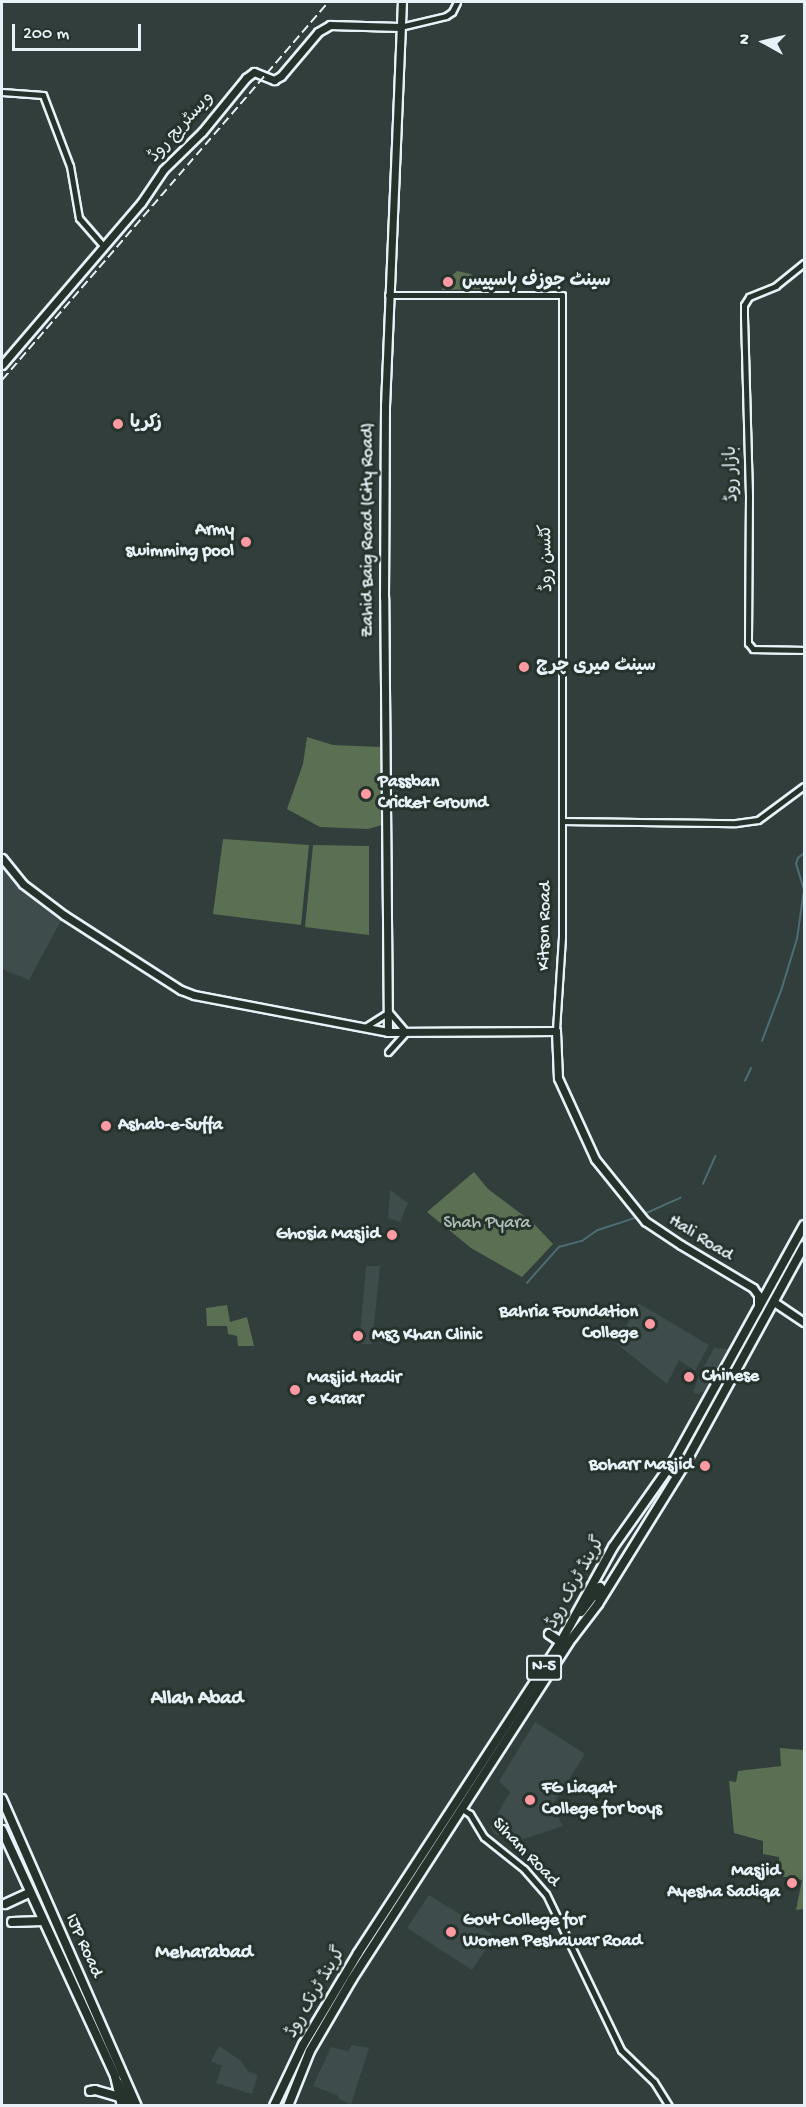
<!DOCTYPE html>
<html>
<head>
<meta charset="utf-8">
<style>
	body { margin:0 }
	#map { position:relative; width:806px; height:2107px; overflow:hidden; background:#313e3b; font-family:"Gochi Hand","Playpen Sans Arabic",sans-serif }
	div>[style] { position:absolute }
	.built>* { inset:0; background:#3e4c4c }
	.green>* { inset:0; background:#5b7053 }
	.stream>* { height:1.5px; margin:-0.75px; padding:0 0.75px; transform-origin:0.75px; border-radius:0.75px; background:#4c6e73 }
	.roads { filter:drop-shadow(2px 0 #e8f1f8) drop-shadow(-2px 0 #e8f1f8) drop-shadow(0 2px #e8f1f8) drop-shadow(0 -2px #e8f1f8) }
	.minor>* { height:5px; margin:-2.5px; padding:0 2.5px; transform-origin:2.5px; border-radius:2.5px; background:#26332d }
	.major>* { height:7px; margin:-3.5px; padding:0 3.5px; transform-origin:3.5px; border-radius:3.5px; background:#26332d }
	.highway>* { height:8px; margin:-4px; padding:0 4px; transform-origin:4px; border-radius:4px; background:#26332d }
	.rail>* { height:1.5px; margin-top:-0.75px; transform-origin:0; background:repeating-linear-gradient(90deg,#e8f1f8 0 9px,transparent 0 13.5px) }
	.dots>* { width:16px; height:16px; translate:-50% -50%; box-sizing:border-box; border:3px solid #26332d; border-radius:50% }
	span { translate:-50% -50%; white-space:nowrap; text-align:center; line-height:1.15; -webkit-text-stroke:6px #26332d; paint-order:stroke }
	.shield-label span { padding:2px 4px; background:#26332d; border:2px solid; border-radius:4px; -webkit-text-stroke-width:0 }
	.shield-label { font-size:16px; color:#e8f1f8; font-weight:700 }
	.street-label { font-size:18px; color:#e8f1f8 }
	.poi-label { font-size:18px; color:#e8f1f8; font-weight:700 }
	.left { translate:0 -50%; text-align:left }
	.right { translate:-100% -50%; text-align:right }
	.park-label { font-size:18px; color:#b0bdb6 }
	.neighbourhood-label { font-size:20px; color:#e8f1f8; font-weight:700 }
	.frame { position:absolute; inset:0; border:3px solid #e8f1f8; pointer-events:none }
	.north { position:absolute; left:734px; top:12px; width:60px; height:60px; -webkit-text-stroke:4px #26332d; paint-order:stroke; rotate:278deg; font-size:16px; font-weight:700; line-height:24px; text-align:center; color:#e8f1f8 }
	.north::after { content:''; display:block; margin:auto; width:21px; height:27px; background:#e8f1f8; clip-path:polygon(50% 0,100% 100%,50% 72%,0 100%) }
	.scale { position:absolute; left:12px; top:24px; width:129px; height:27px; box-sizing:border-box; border:3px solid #e8f1f8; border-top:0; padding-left:8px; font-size:18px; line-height:21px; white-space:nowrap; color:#e8f1f8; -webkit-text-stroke:4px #26332d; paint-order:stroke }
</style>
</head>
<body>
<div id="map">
	<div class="built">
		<i style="clip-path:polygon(2px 858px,22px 884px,64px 915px,29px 980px,2px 969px)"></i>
		<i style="clip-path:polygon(390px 1190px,408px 1203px,400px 1222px,388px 1218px)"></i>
		<i style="clip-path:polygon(366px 1266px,380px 1266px,372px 1344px,359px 1344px)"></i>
		<i style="clip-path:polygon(638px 1303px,709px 1345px,695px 1371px,679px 1360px,667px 1384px,617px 1344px)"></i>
		<i style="clip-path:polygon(714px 1348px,728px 1349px,706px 1390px,698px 1394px,693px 1393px,699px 1375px)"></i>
		<i style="clip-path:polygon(535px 1722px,585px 1754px,552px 1806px,563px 1826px,512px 1843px,495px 1834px,490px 1827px,510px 1792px,499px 1781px)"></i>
		<i style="clip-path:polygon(429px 1895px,495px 1936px,472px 1970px,407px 1928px)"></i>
		<i style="clip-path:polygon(352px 2045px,369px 2048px,351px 2105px,339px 2099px,337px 2095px,313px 2086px,331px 2047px,348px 2051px)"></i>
		<i style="clip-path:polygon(219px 2046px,240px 2060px,248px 2071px,258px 2075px,252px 2094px,216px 2083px,222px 2066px,211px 2061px)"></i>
	</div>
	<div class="green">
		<i style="clip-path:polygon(457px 271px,471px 274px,481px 289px,442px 290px,443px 284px)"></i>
		<i style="clip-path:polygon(307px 737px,333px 745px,380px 747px,382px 825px,368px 829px,320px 827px,287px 809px,303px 764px)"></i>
		<i style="clip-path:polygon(223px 839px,309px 845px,301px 925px,213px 914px)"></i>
		<i style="clip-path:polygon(313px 845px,369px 846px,369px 935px,305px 927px)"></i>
		<i style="clip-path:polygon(474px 1172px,488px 1189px,532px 1222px,553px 1244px,522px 1277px,471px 1248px,427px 1212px)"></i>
		<i style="clip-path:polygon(227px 1305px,230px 1322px,247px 1317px,254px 1346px,238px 1346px,237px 1336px,228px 1334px,227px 1326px,207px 1326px,206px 1308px)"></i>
		<i style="clip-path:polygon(780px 1748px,804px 1750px,804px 1909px,796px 1910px,802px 1880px,780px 1876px,779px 1857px,763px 1854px,763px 1841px,734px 1833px,729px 1781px,736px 1782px,738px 1771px,781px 1766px)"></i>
	</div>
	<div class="stream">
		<i style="left:762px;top:1041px;width:57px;rotate:-69.3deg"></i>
		<i style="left:782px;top:988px;width:51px;rotate:-73deg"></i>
		<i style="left:797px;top:939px;width:49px;rotate:-81.9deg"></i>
		<i style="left:804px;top:890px;width:27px;rotate:-107deg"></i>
		<i style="left:796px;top:864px;width:6px;rotate:-72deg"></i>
		<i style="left:798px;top:858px;width:8px;rotate:-40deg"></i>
		<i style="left:745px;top:1081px;width:14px;rotate:-65deg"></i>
		<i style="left:703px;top:1184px;width:30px;rotate:-66deg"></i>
		<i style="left:642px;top:1215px;width:42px;rotate:-24.1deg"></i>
		<i style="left:527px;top:1283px;width:48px;rotate:-48.4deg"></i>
		<i style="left:559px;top:1247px;width:24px;rotate:-15deg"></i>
		<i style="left:582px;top:1241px;width:19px;rotate:-35deg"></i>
		<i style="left:598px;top:1230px;width:42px;rotate:-18deg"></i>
	</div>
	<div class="roads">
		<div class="minor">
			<i style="left:400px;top:27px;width:47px;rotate:-13.4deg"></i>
			<i style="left:446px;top:16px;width:7px;rotate:-34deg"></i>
			<i style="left:452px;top:12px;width:11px;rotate:-63deg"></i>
			<i style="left:2px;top:92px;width:41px;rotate:4.2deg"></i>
			<i style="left:43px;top:95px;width:76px;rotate:69.2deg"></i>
			<i style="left:70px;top:166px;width:53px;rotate:80.2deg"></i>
			<i style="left:79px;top:218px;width:37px;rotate:49deg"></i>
			<i style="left:804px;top:263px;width:36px;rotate:141deg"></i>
			<i style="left:776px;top:286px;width:29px;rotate:158deg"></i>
			<i style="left:749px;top:297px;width:9px;rotate:122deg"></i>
			<i style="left:744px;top:305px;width:11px;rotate:90deg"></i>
			<i style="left:744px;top:316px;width:180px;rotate:88.4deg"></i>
			<i style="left:749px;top:496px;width:147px;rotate:90.4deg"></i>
			<i style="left:748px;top:643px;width:8px;rotate:50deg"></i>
			<i style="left:753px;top:649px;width:51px;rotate:1.1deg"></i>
			<i style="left:388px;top:295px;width:174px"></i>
			<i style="left:562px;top:295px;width:642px;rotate:90deg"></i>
			<i style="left:562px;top:937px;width:94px;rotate:93.7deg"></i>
			<i style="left:562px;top:821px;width:174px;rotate:0.7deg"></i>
			<i style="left:736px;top:823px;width:22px;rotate:-8deg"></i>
			<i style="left:758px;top:820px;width:57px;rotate:-36.5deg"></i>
			<i style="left:365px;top:1027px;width:28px;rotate:-32deg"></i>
			<i style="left:389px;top:1012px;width:26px;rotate:50deg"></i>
			<i style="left:406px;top:1032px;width:27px;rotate:132deg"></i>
			<i style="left:462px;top:1809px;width:9px;rotate:32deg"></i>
			<i style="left:470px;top:1814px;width:27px;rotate:59deg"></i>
			<i style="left:484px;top:1837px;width:51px;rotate:38.7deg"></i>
			<i style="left:524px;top:1869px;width:33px;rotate:49deg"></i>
			<i style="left:546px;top:1894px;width:173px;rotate:64.3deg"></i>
			<i style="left:621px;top:2050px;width:46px;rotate:44.1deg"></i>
			<i style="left:654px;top:2082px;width:28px;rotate:58deg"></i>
		</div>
		<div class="major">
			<i style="left:2px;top:365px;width:213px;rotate:-49.4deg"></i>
			<i style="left:141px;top:203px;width:40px;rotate:-56deg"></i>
			<i style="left:163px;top:170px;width:54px;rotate:-44.3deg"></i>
			<i style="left:202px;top:132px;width:70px;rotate:-50.8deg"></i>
			<i style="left:246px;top:78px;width:10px;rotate:-37deg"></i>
			<i style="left:254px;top:72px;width:22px;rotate:22deg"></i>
			<i style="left:274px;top:80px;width:8px;rotate:-30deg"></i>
			<i style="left:281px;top:76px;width:57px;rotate:-49.9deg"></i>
			<i style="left:318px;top:32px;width:14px;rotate:-30deg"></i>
			<i style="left:330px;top:25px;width:70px;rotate:1.6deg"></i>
			<i style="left:2px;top:858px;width:33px;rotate:51deg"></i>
			<i style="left:23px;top:884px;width:51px;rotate:37.1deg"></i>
			<i style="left:64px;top:915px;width:139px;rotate:32.7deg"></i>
			<i style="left:181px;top:990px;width:14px;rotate:21deg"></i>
			<i style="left:194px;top:995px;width:197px;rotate:10.8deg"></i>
			<i style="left:388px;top:1032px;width:168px;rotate:-0.3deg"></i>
			<i style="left:556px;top:1031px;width:47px;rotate:87.6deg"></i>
			<i style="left:558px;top:1078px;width:89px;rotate:65.4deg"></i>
			<i style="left:595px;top:1159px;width:80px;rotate:51.1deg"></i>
			<i style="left:645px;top:1221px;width:43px;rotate:33.7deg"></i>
			<i style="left:681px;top:1245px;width:84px;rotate:30.8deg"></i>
			<i style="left:753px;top:1288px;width:9px;rotate:54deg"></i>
			<i style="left:758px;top:1295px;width:13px;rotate:90deg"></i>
			<i style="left:388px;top:1032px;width:435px;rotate:-90.5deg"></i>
			<i style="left:384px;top:597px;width:191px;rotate:-89.7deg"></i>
			<i style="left:385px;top:406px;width:404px;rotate:-87.6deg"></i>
			<i style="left:774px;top:1302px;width:36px;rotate:34deg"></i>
		</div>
		<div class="highway">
			<i style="left:581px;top:1612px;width:31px;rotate:-53deg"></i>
			<i style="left:600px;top:1587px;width:4px;rotate:56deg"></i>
			<i style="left:602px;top:1590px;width:8px;rotate:120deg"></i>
			<i style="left:549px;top:1634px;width:14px;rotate:34deg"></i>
			<i style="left:2px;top:1799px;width:335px;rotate:66.3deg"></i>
			<i style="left:2px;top:1830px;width:271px;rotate:65.3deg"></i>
			<i style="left:115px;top:2076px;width:31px;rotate:77deg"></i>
			<i style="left:5px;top:1904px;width:26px;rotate:-25deg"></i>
			<i style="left:12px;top:1922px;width:31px;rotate:-2deg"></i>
			<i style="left:118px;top:2083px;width:26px;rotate:62deg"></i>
			<i style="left:90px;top:2091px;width:5px;rotate:-11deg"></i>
			<i style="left:95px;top:2090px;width:25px;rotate:16deg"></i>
			<i style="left:274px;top:2106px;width:68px;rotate:-64.6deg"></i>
			<i style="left:303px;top:2045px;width:107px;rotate:-59.1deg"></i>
			<i style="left:358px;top:1953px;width:376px;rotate:-56.9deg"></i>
			<i style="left:563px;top:1638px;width:104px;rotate:-61.2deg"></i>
			<i style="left:613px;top:1547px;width:108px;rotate:-54.8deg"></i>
			<i style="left:675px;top:1459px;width:267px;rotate:-61.1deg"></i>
			<i style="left:288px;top:2106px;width:59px;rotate:-68.2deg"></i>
			<i style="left:310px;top:2051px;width:83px;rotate:-59.7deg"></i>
			<i style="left:352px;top:1979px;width:406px;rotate:-57.2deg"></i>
			<i style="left:572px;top:1638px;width:43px;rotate:-52.6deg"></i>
			<i style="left:598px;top:1604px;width:161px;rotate:-58.2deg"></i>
			<i style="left:683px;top:1467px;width:252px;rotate:-61.3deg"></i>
		</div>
	</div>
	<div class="rail">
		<i style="left:2px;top:380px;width:499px;rotate:-49.2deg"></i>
	</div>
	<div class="dots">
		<i style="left:448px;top:282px;background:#ff9aa2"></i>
		<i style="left:118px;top:424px;background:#ff9aa2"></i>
		<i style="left:246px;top:542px;background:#ff9aa2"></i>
		<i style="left:524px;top:667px;background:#ff9aa2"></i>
		<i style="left:366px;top:794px;background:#ff9aa2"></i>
		<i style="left:106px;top:1126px;background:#ff9aa2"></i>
		<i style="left:392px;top:1235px;background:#ff9aa2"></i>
		<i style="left:650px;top:1324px;background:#ff9aa2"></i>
		<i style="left:358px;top:1336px;background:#ff9aa2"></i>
		<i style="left:689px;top:1377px;background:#ff9aa2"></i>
		<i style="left:295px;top:1390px;background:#ff9aa2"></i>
		<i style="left:705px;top:1466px;background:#ff9aa2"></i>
		<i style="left:530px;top:1800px;background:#ff9aa2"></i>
		<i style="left:792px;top:1883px;background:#ff9aa2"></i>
		<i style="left:451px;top:1932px;background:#ff9aa2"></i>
	</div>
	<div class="shield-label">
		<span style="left:544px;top:1668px">N-5</span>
	</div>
	<div class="street-label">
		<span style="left:182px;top:128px;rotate:-48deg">ویسٹریج روڈ</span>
		<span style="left:733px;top:474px;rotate:-92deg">بازار روڈ</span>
		<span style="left:369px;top:530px;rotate:-90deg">Zahid Baig Road (City Road)</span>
		<span style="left:548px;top:558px;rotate:-91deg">کٹسن روڈ</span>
		<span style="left:546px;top:926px;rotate:-89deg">Kitson Road</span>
		<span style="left:700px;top:1239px;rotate:32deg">Hali Road</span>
		<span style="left:577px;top:1583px;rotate:-61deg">گرینڈ ٹرنک روڈ</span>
		<span style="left:525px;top:1853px;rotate:46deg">Siham Road</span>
		<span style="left:83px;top:1946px;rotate:66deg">IJP Road</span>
		<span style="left:317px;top:1993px;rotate:-60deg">گرینڈ ٹرنک روڈ</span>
	</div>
	<div class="poi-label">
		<span class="left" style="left:462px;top:282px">سینٹ جوزف ہاسپیس</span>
		<span class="left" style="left:130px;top:424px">زکریا</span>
		<span class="right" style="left:234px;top:542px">Army<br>swimming pool</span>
		<span class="left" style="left:536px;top:667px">سینٹ میری چرچ</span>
		<span class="left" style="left:378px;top:794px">Passban<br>Cricket Ground</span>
		<span class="left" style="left:118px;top:1126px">Ashab-e-Suffa</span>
		<span class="right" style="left:380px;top:1235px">Ghosia Masjid</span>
		<span class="right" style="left:638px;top:1324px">Bahria Foundation<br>College</span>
		<span class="left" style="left:372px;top:1336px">Msz Khan Clinic</span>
		<span class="left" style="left:702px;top:1377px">Chinese</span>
		<span class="left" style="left:307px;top:1390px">Masjid Hadir<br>e Karar</span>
		<span class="right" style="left:693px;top:1466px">Boharr Masjid</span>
		<span class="left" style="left:542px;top:1800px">FG Liaqat<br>College for boys</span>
		<span class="right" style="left:780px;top:1883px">Masjid<br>Ayesha Sadiqa</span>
		<span class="left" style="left:463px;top:1932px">Govt College for<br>Women Peshawar Road</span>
	</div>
	<div class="park-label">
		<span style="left:487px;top:1224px">Shah Pyara</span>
	</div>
	<div class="neighbourhood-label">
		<span style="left:197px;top:1699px">Allah Abad</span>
		<span style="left:204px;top:1953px">Meharabad</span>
	</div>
	<div class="frame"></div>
	<div class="north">N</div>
	<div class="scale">200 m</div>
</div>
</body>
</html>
